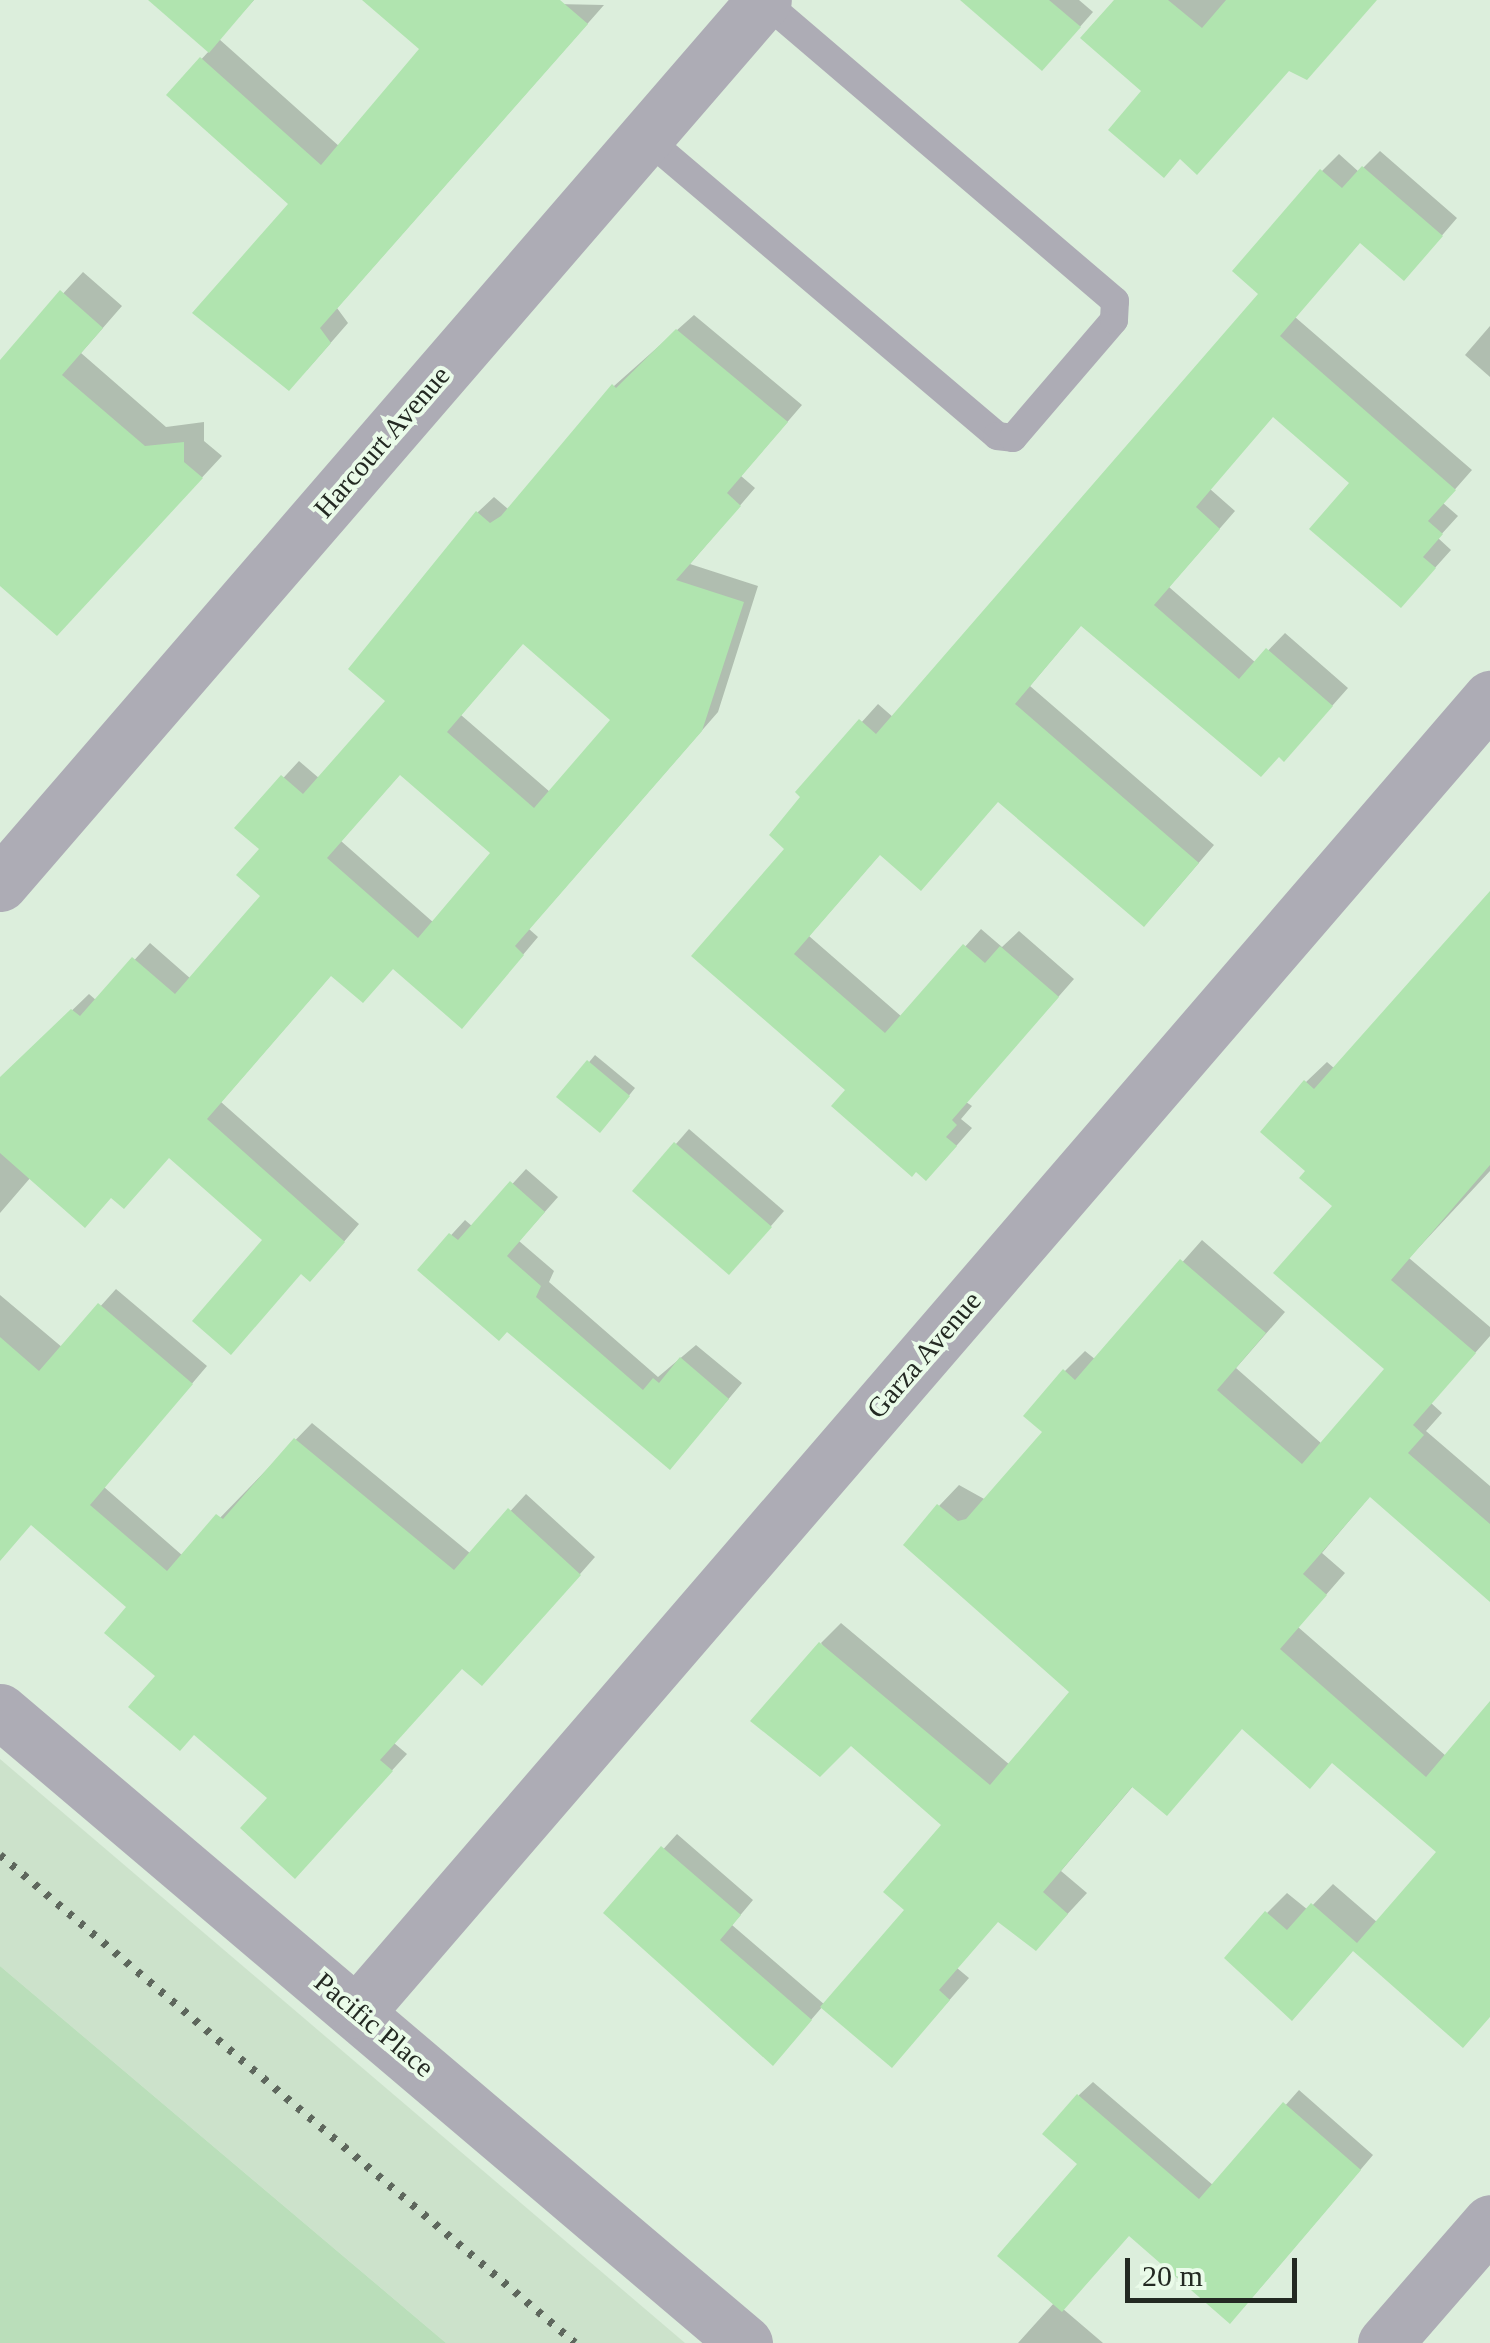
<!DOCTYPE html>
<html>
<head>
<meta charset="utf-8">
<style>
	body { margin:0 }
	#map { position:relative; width:1490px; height:2343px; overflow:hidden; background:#dceedc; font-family:"Times New Roman",serif }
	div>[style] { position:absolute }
	.built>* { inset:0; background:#cce2cb }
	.green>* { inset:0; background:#badeba }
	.shadow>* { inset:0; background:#0003 }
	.building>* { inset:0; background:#b0e4af }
	.service>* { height:28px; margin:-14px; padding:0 14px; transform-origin:14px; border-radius:14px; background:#adacb5 }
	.minor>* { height:55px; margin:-27.5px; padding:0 27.5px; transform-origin:27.5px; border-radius:27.5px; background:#adacb5 }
	.rail>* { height:8px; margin-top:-4px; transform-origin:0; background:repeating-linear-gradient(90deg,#5e675d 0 5px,transparent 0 15px) }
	span { translate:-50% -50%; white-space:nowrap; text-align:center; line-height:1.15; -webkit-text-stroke:8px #eafbe9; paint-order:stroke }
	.street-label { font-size:28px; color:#232922 }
	.scale { position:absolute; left:1125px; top:2258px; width:172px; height:45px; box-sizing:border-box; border:5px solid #232922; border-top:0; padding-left:12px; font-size:30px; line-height:35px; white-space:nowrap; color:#232922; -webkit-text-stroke:8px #eafbe9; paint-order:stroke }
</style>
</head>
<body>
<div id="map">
	<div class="built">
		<i style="clip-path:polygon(0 1759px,685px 2343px,446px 2343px,0 1966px)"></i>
	</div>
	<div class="green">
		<i style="clip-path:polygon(0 1966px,446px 2343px,0 2343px)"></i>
	</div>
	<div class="shadow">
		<i style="clip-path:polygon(152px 0,254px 0,219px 39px,340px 147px,423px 49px,365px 0,604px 5px,337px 308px,348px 323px,307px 370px,291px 204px,169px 94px,210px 50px)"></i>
		<i style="clip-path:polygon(964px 0,1079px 0,1093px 12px,1056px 54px)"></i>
		<i style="clip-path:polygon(1117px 0,1376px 0,1290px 68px,1145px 91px)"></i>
		<i style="clip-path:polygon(1380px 151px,1457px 218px,1420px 261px,1361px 241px,1295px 317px,1472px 470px,1443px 503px,1458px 516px,1438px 538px,1451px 550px,1417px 588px,1353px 483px,1274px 415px,1210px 489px,1235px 511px,1169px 587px,1256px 663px,1285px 633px,1348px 688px,1301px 741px,1082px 624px,1030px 686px,1214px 845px,1161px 907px,1144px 924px,999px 799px,881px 853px,809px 936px,902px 1017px,981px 929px,1002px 947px,1019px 931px,1074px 979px,966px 1102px,972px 1106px,961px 1119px,972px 1128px,943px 1161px,849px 1089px,694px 955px,787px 849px,804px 796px,799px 792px,878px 704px,894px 718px,1262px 293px,1322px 171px,1339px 154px,1359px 172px)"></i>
		<i style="clip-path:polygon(83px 272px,122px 306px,81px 353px,166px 427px,204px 422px,204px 441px,222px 456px,77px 612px,0 582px,0 362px)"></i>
		<i style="clip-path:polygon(evenodd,694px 315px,802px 405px,741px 476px,755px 488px,690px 564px,758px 586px,718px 712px,529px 929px,538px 937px,477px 1009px,394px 966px,332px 974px,221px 1102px,359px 1224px,326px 1263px,266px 1239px,170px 1156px,112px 1196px,31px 1177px,0 1213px,0 1080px,89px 994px,97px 1001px,150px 943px,191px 979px,264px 896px,262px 849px,237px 828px,299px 761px,320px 779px,388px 700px,351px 668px,478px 512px,494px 497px,508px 509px,614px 386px,694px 315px,524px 642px,614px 720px,550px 792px,461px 715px,524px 642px,694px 315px,401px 773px,493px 853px,434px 923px,341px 841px,401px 773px)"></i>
		<i style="clip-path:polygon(1490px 326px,1490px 377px,1465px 355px)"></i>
		<i style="clip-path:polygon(1490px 896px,1490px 1171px,1409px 1258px,1490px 1327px,1490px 1336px,1431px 1403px,1442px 1413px,1426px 1431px,1490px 1486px,1490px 1574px,1371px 1495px,1322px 1553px,1345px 1573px,1298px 1627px,1446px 1756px,1490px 1708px,1490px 2016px,1355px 1948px,1312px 1997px,1267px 1913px,1287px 1893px,1308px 1910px,1333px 1884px,1378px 1923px,1440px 1852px,1334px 1761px,1243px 1727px,1167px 1813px,1134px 1785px,1061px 1871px,1087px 1893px,1036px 1948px,999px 1920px,957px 1968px,969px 1978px,892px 2065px,823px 2006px,786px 2049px,606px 1913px,677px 1834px,753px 1900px,732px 1925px,825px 2005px,907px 1910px,945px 1824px,821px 1643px,841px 1623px,1010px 1765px,1073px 1692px,939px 1506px,959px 1485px,986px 1500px,1046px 1432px,1065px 1371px,1085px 1351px,1096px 1360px,1202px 1240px,1285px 1312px,1236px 1368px,1322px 1444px,1388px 1369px,1335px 1206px,1309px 1171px,1306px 1082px,1327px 1062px,1335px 1069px)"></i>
		<i style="clip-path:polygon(595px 1055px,635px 1088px,606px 1124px,560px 1097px)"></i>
		<i style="clip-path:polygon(689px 1129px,784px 1211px,743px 1258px,636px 1190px)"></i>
		<i style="clip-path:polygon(526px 1169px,558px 1197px,519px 1241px,554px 1271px,549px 1282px,658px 1377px,696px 1345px,742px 1383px,683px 1453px,420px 1269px,465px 1220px,473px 1227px)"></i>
		<i style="clip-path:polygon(116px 1289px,207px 1366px,104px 1487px,183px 1556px,312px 1423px,471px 1554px,526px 1494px,595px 1557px,498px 1667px,463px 1666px,394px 1743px,407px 1754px,311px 1859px,270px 1798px,158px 1676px,130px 1607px,32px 1522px,0 1560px,0 1295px,63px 1348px)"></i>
		<i style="clip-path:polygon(1093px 2082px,1214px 2186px,1299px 2090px,1373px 2155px,1244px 2307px,1130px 2233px,1062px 2308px,1103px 2343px,1018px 2343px,1054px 2303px,1080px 2163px,1079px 2095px)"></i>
	</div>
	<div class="building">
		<i style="clip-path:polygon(148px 0,254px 0,209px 53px)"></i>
		<i style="clip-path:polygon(362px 0,560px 0,588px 24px,320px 328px,331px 343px,289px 391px,192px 313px,288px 204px,166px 95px,200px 57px,321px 165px,419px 49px)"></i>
		<i style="clip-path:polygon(960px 0,1049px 0,1081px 27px,1042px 71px)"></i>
		<i style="clip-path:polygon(1114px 0,1168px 0,1202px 28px,1226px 0,1377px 0,1307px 80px,1289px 71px,1197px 175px,1180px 159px,1164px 178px,1108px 130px,1141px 91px,1080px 38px)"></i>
		<i style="clip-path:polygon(1362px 166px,1443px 236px,1404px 281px,1360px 243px,1280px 336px,1456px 490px,1428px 521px,1443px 534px,1423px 557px,1436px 568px,1401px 608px,1309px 529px,1349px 483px,1273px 417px,1196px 507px,1220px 529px,1154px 605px,1239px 679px,1266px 648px,1333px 706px,1284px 762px,1279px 757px,1261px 777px,1081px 626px,1015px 704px,1199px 863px,1144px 927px,998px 802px,921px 891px,880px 855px,794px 954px,885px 1033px,963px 944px,985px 963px,1000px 946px,1059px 997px,952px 1120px,957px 1125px,946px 1137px,957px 1146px,926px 1181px,916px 1172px,912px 1177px,831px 1106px,845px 1090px,691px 956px,784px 849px,769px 835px,800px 797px,795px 792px,859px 719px,876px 734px,1258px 294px,1232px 271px,1320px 169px,1342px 188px)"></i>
		<i style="clip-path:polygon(60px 290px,103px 328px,62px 375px,145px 446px,184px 442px,184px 462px,203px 478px,57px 636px,0 586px,0 360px)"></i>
		<i style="clip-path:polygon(evenodd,676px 329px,788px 422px,727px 493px,741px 506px,676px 580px,744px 602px,702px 731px,515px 946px,524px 955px,462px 1029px,393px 969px,363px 1003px,331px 976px,207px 1119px,345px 1242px,310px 1282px,301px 1274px,231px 1355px,192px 1321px,262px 1240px,169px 1158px,124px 1209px,111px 1198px,85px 1228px,0 1153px,0 1077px,71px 1009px,80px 1016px,132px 957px,175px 994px,260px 896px,236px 875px,259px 849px,234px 828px,281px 775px,303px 794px,385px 701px,348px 669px,476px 511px,490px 523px,501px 516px,612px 384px,616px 388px,676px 329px,523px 644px,610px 720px,534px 808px,447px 732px,523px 644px,676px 329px,400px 775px,490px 853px,418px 938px,327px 858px,400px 775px)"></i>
		<i style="clip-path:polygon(1490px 891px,1490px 1165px,1391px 1280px,1476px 1353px,1413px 1425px,1424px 1435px,1408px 1453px,1490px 1524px,1490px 1602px,1370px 1497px,1303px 1574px,1327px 1595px,1280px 1649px,1426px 1777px,1490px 1701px,1490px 2017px,1463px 2048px,1353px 1951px,1292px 2021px,1224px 1958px,1265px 1911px,1287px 1930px,1311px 1903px,1357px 1943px,1436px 1852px,1332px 1763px,1310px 1789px,1242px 1729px,1167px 1816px,1132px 1787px,1043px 1892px,1068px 1914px,1036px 1951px,998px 1922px,939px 1990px,950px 2000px,892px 2068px,820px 2007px,904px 1910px,883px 1892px,941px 1825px,851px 1746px,820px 1777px,750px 1721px,819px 1642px,990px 1785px,1069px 1692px,903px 1545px,937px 1504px,958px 1521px,966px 1519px,1042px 1432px,1023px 1416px,1063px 1369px,1075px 1380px,1180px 1259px,1266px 1333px,1217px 1390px,1302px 1464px,1384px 1369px,1273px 1273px,1332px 1206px,1299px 1178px,1305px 1171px,1260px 1132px,1304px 1080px,1314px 1089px)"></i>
		<i style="clip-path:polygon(587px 1060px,630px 1096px,600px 1133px,556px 1097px)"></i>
		<i style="clip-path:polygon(674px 1142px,772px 1227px,729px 1275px,632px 1191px)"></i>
		<i style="clip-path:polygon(510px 1181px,545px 1212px,507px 1256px,541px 1286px,536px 1297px,643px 1390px,653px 1378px,659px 1383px,680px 1357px,729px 1399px,670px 1470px,507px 1332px,499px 1341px,417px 1270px,449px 1233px,458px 1240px)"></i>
		<i style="clip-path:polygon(98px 1303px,193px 1384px,90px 1505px,167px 1571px,216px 1514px,223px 1519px,294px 1438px,454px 1570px,508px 1508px,581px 1575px,482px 1686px,462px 1669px,380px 1760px,393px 1771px,295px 1879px,240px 1828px,267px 1798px,194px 1735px,180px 1751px,128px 1707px,155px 1676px,104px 1633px,126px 1607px,31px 1525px,0 1561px,0 1337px,39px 1371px)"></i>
		<i style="clip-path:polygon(661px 1846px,741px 1915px,720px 1940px,812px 2020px,773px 2066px,603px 1913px)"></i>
		<i style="clip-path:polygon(1077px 2094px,1199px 2199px,1283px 2102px,1361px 2170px,1230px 2324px,1129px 2236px,1062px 2312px,997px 2256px,1077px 2164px,1042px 2134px)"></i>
	</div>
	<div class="service">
		<i style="left:646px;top:138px;width:460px;rotate:40.3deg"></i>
		<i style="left:997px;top:436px;width:16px;rotate:7deg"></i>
		<i style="left:1013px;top:438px;width:155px;rotate:-49.4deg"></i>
		<i style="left:1114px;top:320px;width:19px;rotate:-87deg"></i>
		<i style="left:1115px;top:301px;width:462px;rotate:-139.5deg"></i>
	</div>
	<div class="minor">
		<i style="left:0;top:884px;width:1168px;rotate:-49.16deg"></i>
		<i style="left:0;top:1711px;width:977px;rotate:40.31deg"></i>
		<i style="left:358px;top:2011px;width:1734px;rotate:-49.23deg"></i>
		<i style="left:1385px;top:2343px;width:160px;rotate:-49deg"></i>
	</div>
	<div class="rail">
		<i style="left:0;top:1855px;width:754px;rotate:40.32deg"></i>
	</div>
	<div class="street-label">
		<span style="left:382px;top:442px;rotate:-49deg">Harcourt Avenue</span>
		<span style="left:924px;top:1355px;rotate:-49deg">Garza Avenue</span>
		<span style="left:374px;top:2025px;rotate:40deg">Pacific Place</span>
	</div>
	<div class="scale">20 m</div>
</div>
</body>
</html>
